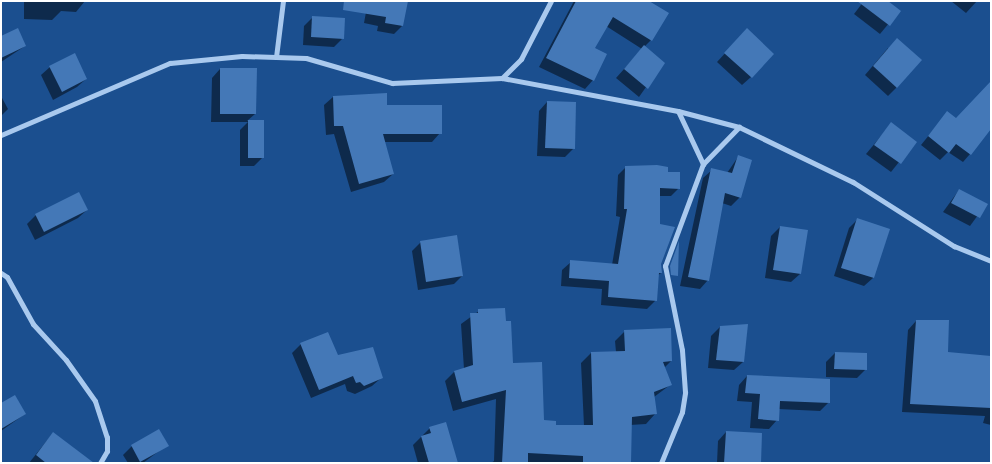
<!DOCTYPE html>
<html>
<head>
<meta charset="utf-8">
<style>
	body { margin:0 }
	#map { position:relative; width:992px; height:464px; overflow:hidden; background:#1b4f8f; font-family:"PT Sans Narrow",sans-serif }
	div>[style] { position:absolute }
	.shadow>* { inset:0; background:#0007 }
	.building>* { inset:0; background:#4478b7 }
	.minor>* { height:5px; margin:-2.5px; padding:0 2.5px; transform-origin:2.5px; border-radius:2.5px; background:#a9c9ee }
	span { translate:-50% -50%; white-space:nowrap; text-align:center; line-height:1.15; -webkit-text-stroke:5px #1b4f8f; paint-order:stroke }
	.frame { position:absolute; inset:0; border:2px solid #fff; pointer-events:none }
</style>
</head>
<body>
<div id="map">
	<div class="shadow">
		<i style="clip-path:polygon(24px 1px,85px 1px,76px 12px,61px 11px,52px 20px,24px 19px)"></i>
		<i style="clip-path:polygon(368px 1px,402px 26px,394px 34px,377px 31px,378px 26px,364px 23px)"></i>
		<i style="clip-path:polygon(574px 1px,647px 1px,651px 40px,644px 47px,663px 63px,639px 97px,616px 78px,642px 49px,606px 26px,593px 49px,593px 80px,585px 89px,539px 67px)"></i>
		<i style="clip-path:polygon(864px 1px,899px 11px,880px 34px,854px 14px)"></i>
		<i style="clip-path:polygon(951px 1px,977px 1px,966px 13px)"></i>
		<i style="clip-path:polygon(313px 17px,342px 39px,334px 47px,303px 45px,304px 26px)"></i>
		<i style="clip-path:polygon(1px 36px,25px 46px,1px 62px)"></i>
		<i style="clip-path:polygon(739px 38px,751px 77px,742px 85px,717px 62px)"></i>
		<i style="clip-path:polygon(888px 48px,897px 87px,888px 96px,865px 75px)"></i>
		<i style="clip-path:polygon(50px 67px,86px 79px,77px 87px,53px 100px,41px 75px)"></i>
		<i style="clip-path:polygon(220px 69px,255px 114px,247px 121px,263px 121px,263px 157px,254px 166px,240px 166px,240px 130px,248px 122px,211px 122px,212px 78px)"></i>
		<i style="clip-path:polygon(1px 96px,8px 109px,1px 116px)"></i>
		<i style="clip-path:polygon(333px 97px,386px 106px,440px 133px,432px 142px,384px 142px,393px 174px,384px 182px,351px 192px,334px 134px,326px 135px,324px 105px)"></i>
		<i style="clip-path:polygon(547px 102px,574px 148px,565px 157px,537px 156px,539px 111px)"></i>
		<i style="clip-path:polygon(947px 113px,970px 154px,963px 162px,948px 152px,940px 160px,921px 145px)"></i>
		<i style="clip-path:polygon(891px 124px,915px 142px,891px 172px,866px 154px)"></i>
		<i style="clip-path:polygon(738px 157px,740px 197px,731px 206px,722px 203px,708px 280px,700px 289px,680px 286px,703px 178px,712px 170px,727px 173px)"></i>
		<i style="clip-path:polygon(626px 167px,667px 173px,679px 188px,671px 196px,659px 196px,661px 273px,657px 276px,655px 301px,647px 309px,601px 305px,602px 289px,561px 286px,562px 270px,571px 262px,612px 265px,620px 217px,616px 216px,618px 175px)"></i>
		<i style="clip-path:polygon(959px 190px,986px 204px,970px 226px,943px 212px)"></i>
		<i style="clip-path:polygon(87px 210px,78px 218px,35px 240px,27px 224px,36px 215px)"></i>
		<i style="clip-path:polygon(858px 219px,888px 230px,873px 278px,864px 286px,834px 276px,849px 228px)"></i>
		<i style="clip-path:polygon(780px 227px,806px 231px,800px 274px,791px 282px,765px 278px,771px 236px)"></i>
		<i style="clip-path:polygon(421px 242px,462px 276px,454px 284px,418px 290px,412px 251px)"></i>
		<i style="clip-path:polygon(479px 311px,543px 421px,555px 426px,584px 426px,581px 363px,591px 353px,616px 352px,615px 341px,625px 331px,671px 361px,664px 368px,670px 385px,654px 397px,655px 414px,646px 424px,630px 425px,630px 463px,491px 463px,494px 461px,496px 399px,453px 411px,445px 381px,454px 372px,464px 369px,461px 324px)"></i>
		<i style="clip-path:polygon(916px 321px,947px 353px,991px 381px,991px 425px,983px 423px,985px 416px,902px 412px,908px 330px)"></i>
		<i style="clip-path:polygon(720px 327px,743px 362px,734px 370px,708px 368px,711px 336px)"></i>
		<i style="clip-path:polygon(301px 344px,337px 357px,381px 378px,372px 386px,355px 394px,347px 391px,345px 384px,311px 398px,292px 353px)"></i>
		<i style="clip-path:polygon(835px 353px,866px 369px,857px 378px,826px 377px,826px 362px)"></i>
		<i style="clip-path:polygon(747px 376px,829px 402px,820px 411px,778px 409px,777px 420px,769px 429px,750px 428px,752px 402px,737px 401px,739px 385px)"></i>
		<i style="clip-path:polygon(1px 405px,25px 414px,1px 431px)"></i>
		<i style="clip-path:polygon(430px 428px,457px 463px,418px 463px,413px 445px)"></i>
		<i style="clip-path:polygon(726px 432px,760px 463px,717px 463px,718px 441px)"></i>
		<i style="clip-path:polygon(53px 433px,80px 463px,29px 463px)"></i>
		<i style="clip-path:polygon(167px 445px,143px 463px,128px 463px,123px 455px,132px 446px)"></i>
	</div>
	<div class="building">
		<i style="clip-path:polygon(344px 1px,408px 1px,403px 26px,385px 23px,386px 17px,343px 10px)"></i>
		<i style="clip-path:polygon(576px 1px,649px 1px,669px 13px,652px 41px,613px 17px,595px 48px,607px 54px,594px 81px,546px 58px)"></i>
		<i style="clip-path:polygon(857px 1px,888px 1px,901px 11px,890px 26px)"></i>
		<i style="clip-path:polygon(312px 16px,345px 18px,344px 39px,311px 37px)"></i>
		<i style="clip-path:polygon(18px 28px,26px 46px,1px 58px,1px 36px)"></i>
		<i style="clip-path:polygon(747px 28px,774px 54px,752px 78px,724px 53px)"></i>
		<i style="clip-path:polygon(897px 38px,922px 60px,897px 88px,873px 66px)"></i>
		<i style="clip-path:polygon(644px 45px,665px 63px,648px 89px,624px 69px)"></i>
		<i style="clip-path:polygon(75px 53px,87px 79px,62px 92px,49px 66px)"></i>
		<i style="clip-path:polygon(220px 68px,257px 68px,256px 114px,220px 114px)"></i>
		<i style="clip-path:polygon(991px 81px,991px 129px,971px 155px,956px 144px,949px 153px,928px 136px,947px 111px,956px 118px)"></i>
		<i style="clip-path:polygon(387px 93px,387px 105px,442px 105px,442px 134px,383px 134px,394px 174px,359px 184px,343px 126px,334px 126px,333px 96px)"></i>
		<i style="clip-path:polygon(547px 101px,576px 102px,575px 149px,545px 148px)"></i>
		<i style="clip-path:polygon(248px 120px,264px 120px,264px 158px,248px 158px)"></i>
		<i style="clip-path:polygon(891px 122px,917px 142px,901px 164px,874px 145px)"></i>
		<i style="clip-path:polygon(738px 155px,752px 160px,741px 198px,725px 193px,709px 281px,688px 277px,711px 168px,732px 173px)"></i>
		<i style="clip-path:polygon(657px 165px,668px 167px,668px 172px,680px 172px,680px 189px,660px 188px,660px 224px,675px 227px,661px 264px,662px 273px,659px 273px,657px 301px,608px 297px,609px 281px,569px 278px,570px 260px,618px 264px,627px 209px,624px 209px,625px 166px)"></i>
		<i style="clip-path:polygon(959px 189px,988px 204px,980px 218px,951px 203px)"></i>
		<i style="clip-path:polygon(79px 192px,88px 210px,44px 232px,35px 214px)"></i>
		<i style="clip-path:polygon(857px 218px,890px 229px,874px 278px,841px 268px)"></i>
		<i style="clip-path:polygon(780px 226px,808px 230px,801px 274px,773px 270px)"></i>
		<i style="clip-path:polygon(457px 235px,463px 276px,426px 282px,420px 241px)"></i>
		<i style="clip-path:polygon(679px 241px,678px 276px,671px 275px,670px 266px)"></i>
		<i style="clip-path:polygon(505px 308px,506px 321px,511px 321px,513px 363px,542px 362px,544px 420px,556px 421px,556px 425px,593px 425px,591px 352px,625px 351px,624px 330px,671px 328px,672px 361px,663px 362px,672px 385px,654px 392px,657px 414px,632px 417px,631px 463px,583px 463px,583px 456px,528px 453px,528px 463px,502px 463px,506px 390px,462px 402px,454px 371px,473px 365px,470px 313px,478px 313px,478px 309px)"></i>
		<i style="clip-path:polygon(916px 320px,949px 320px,948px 352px,991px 356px,991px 408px,910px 404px)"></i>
		<i style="clip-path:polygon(748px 324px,744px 362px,716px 360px,720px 326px)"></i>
		<i style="clip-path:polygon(328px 332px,338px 355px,373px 347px,383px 378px,364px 386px,360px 382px,356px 383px,353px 376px,319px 390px,300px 343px)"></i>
		<i style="clip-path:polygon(835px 352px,867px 353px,867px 370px,834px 369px)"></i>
		<i style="clip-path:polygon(747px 375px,830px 379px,830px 403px,780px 401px,779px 421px,758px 419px,760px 394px,745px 393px)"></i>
		<i style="clip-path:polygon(15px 395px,26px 414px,1px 429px,1px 403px)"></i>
		<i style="clip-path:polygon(446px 422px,458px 463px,429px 463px,421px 436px,431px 433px,429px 427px)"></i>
		<i style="clip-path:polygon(159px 429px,169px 446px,140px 462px,131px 445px)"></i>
		<i style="clip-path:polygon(726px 431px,762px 433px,761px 463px,724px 463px)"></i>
		<i style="clip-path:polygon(53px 432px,94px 463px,46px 463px,36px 455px)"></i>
	</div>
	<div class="minor">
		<i style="left:276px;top:57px;width:56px;rotate:-82.9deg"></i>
		<i style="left:502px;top:78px;width:179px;rotate:10.6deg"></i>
		<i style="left:678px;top:111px;width:63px;rotate:14.7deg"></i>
		<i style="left:678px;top:111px;width:59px;rotate:64.7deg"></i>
		<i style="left:1px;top:135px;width:184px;rotate:-23.1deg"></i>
		<i style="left:170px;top:63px;width:72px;rotate:-5.6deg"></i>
		<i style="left:242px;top:56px;width:64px;rotate:1.8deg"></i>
		<i style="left:306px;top:58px;width:90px;rotate:16.2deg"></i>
		<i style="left:392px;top:83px;width:110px;rotate:-2.6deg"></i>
		<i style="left:502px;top:78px;width:27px;rotate:-45deg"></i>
		<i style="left:521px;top:59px;width:65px;rotate:-62.7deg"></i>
		<i style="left:1px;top:273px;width:7px;rotate:34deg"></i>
		<i style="left:7px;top:277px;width:54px;rotate:61deg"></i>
		<i style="left:33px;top:324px;width:49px;rotate:47.5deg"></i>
		<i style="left:66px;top:360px;width:50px;rotate:54.7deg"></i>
		<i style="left:95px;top:401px;width:38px;rotate:72deg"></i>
		<i style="left:107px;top:437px;width:14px;rotate:90deg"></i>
		<i style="left:107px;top:451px;width:14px;rotate:120deg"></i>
		<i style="left:661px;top:463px;width:55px;rotate:-67.6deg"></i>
		<i style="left:682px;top:412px;width:20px;rotate:-81deg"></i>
		<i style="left:685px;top:392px;width:42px;rotate:-94.1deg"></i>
		<i style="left:682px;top:350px;width:86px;rotate:-101.4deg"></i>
		<i style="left:665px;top:266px;width:109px;rotate:-69.6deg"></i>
		<i style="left:703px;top:164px;width:52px;rotate:-45.8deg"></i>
		<i style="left:739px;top:127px;width:127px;rotate:25.8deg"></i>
		<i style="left:853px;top:182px;width:120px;rotate:32.4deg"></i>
		<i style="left:954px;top:246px;width:40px;rotate:22deg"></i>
	</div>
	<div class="frame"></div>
</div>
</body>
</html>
